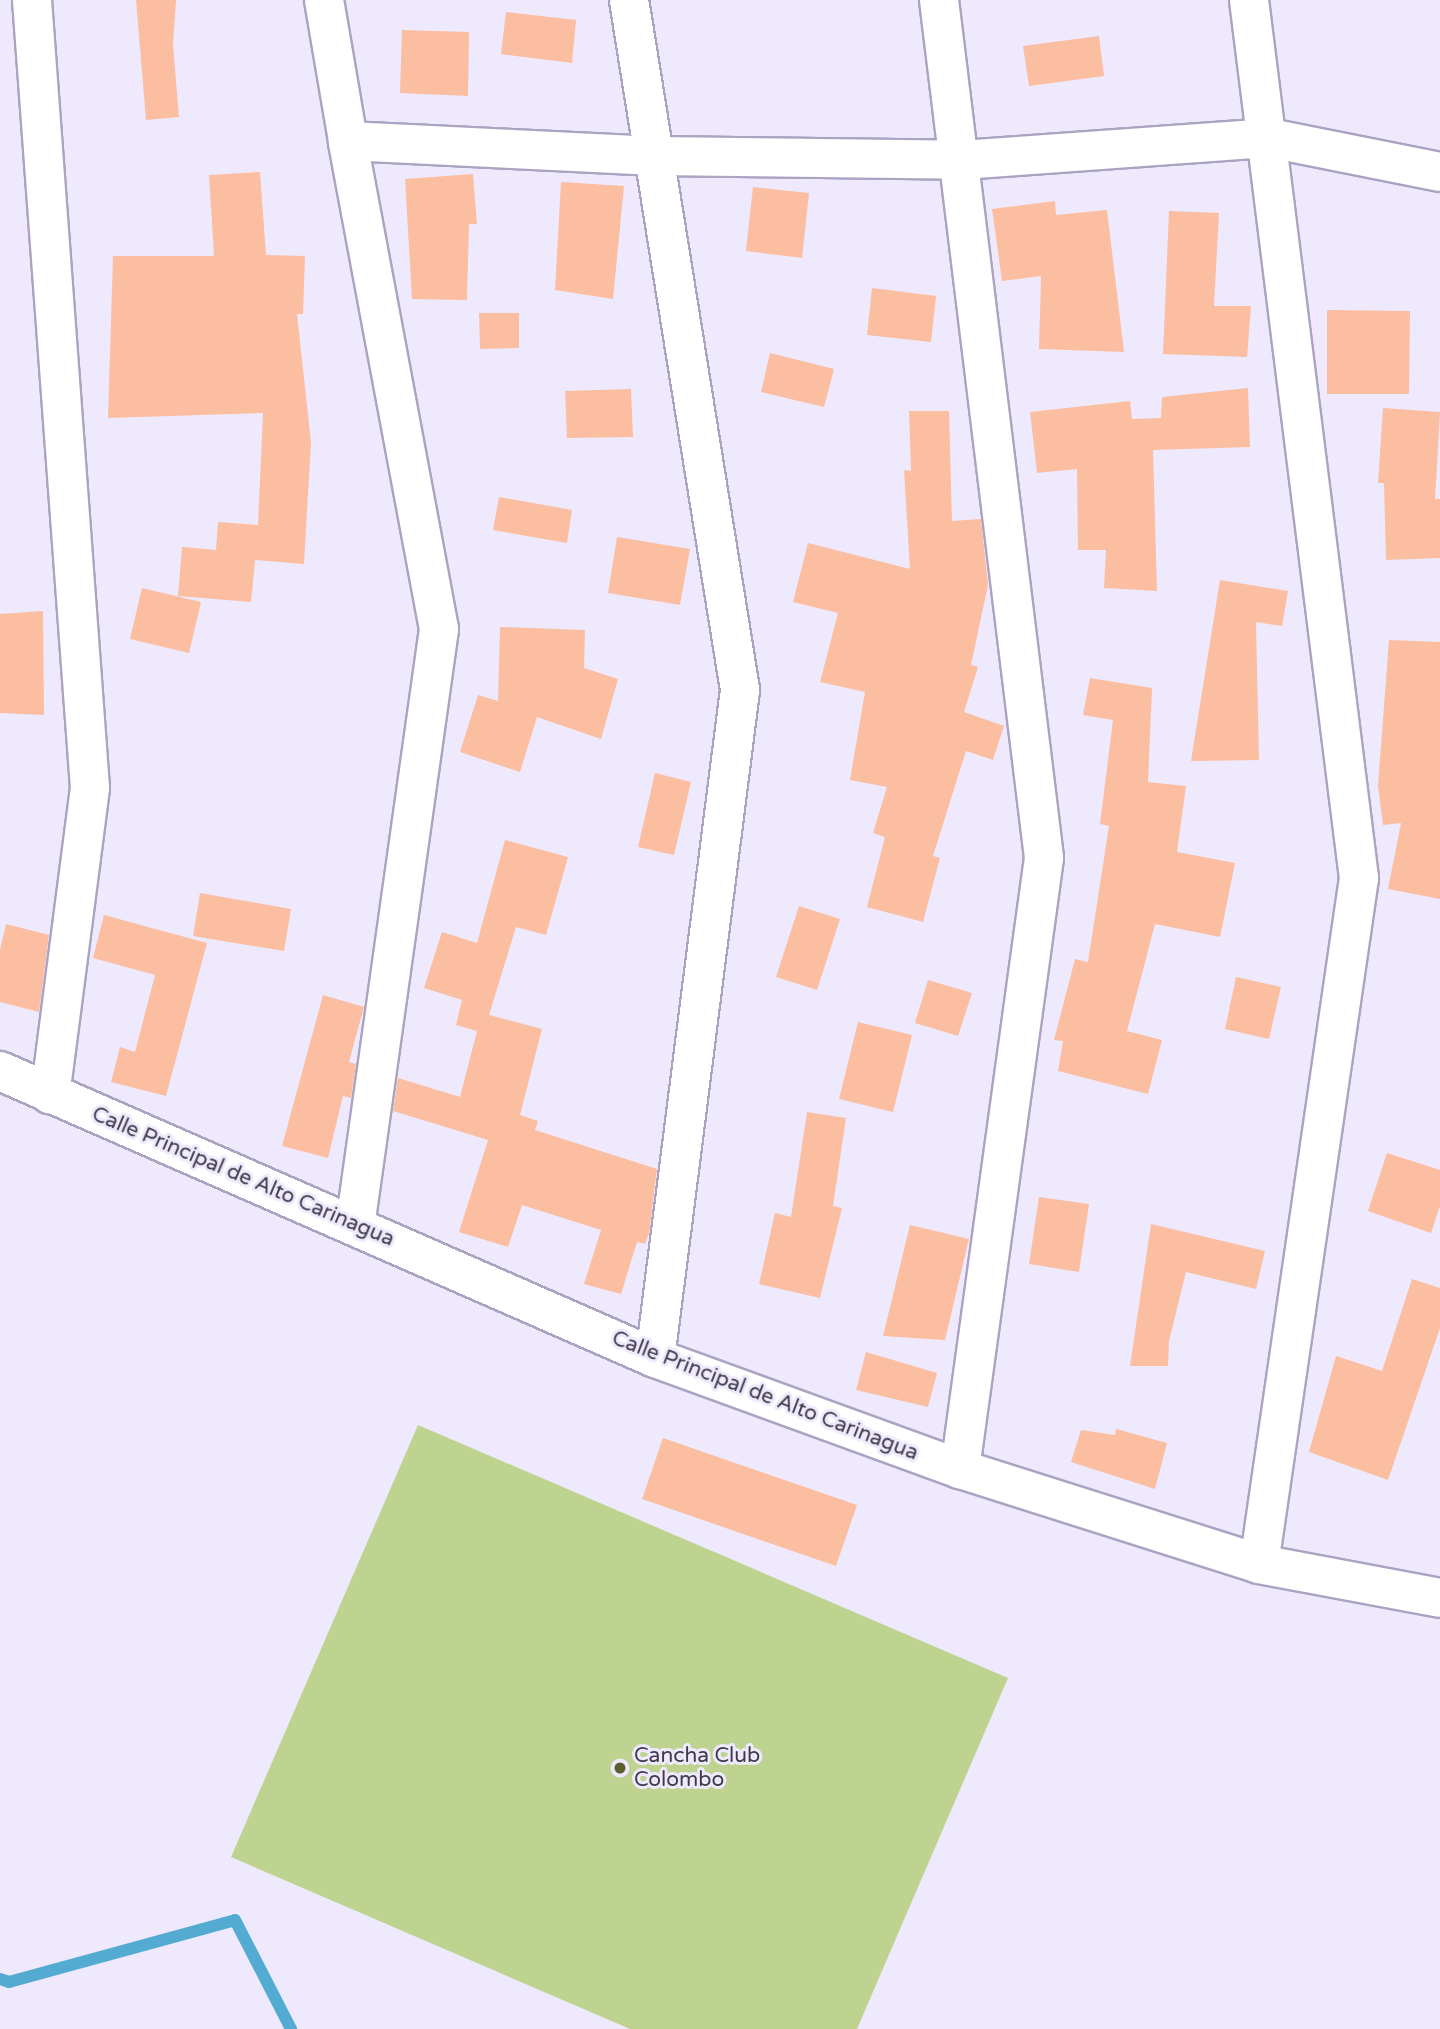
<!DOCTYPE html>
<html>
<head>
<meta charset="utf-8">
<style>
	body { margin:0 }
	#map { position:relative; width:1440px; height:2029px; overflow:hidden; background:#eee9fd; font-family:"Varela Round",sans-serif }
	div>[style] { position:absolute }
	.green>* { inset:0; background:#bed390 }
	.stream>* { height:12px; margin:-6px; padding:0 6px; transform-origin:6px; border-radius:6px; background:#54abd2 }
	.building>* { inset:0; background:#fbbea1 }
	.roads { filter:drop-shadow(2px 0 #aba3c2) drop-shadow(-2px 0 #aba3c2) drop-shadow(0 2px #aba3c2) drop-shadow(0 -2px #aba3c2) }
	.minor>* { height:38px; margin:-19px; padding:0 19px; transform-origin:19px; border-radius:19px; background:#fff }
	.dots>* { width:19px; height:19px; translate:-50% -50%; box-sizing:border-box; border:4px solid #eee9fd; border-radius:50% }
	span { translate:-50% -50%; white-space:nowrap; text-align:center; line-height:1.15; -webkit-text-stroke:6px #eee9fd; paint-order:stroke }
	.street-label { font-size:21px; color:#3e3a47 }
	.poi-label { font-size:21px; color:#3e3a47 }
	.left { translate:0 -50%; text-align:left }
</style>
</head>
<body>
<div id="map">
	<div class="green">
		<i style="clip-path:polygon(418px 1425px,1008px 1678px,857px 2029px,630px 2029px,231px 1857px)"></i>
	</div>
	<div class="stream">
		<i style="left:0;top:1979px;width:9px;rotate:18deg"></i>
		<i style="left:9px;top:1982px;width:234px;rotate:-15.3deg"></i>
		<i style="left:235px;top:1920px;width:123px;rotate:62.8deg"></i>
	</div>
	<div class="building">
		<i style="clip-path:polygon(136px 0,176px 0,173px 44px,179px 117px,146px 120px)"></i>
		<i style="clip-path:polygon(506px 12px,576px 20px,572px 63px,501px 54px)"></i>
		<i style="clip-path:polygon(402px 30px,469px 32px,468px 96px,400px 93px)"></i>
		<i style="clip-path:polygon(1099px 36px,1104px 76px,1029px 86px,1023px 46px)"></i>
		<i style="clip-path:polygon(260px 172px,266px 255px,305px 256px,303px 314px,297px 314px,311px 442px,304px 564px,255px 560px,251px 602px,178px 596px,182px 547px,216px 550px,218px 522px,258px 525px,263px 413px,108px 418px,113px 256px,214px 256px,209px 175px)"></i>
		<i style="clip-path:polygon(473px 174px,477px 224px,469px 224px,467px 300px,412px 299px,405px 179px)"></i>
		<i style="clip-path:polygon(561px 182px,624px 186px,613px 299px,555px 290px)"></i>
		<i style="clip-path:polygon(753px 187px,809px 193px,802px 258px,746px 251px)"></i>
		<i style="clip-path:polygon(1055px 201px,1056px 215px,1107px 210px,1124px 352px,1039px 349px,1041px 276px,1002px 281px,992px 209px)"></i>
		<i style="clip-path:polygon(1169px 211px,1219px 213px,1214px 306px,1251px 306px,1247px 357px,1163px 354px)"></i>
		<i style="clip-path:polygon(872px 288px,936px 296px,931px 342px,867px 335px)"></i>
		<i style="clip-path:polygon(1327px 310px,1410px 311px,1409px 394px,1327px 394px)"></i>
		<i style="clip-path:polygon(479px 313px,519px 313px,519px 348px,480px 349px)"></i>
		<i style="clip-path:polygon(770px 353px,834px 369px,824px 407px,761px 392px)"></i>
		<i style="clip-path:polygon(1248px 388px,1250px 447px,1153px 450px,1157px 591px,1104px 588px,1106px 550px,1078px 550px,1077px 469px,1037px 473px,1030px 412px,1130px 401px,1132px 419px,1161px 418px,1162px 397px)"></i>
		<i style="clip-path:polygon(631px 389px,633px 437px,567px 438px,565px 391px)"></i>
		<i style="clip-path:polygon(1383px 408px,1440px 412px,1435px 499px,1440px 499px,1440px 558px,1386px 560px,1384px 483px,1378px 483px)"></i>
		<i style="clip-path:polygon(909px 411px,949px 411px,952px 521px,981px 519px,988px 585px,971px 665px,978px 667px,964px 712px,1004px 726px,993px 760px,966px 751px,933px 856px,940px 858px,923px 922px,867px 907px,885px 837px,873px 833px,887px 787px,850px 780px,865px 692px,820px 682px,838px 613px,793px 602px,808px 543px,910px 569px,904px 470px,911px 471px)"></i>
		<i style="clip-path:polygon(499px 497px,572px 510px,567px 543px,493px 530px)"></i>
		<i style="clip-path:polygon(617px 537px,690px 549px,680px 605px,608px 593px)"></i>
		<i style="clip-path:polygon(1220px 580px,1288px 591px,1282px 626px,1256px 622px,1259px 760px,1191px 761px)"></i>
		<i style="clip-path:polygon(142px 588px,201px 602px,189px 653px,130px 639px)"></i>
		<i style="clip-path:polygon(43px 611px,44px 715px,0 713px,0 614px)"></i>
		<i style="clip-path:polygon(500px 627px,585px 630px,584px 668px,618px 679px,601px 739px,537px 717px,520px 772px,460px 752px,478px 695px,498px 701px)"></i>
		<i style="clip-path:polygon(1389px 640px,1440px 642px,1440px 899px,1388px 889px,1401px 823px,1383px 825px,1378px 786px)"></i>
		<i style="clip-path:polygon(1090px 678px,1152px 688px,1148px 782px,1186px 786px,1177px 852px,1235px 863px,1220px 937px,1155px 924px,1127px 1031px,1162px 1040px,1148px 1094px,1058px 1071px,1063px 1041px,1054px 1040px,1075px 959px,1088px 962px,1109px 826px,1100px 824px,1113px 720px,1083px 715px)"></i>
		<i style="clip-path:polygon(655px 773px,691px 782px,674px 855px,638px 847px)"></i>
		<i style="clip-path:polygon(505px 840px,568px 857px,546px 935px,516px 927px,489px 1015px,542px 1029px,520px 1115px,538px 1121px,535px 1130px,657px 1169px,649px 1233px,645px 1244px,637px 1242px,621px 1294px,584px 1284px,601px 1230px,522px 1205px,508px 1247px,459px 1232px,488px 1140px,393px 1111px,398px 1078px,460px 1097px,477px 1031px,456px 1025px,462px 1000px,424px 988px,442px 932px,477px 943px)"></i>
		<i style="clip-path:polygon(200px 893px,291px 909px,284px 951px,193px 936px)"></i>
		<i style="clip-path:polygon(799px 906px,840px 919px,817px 990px,776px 977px)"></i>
		<i style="clip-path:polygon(104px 915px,207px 943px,166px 1096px,111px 1082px,120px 1047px,135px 1052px,155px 975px,93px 958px)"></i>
		<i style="clip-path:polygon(6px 924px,49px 935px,39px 1012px,0 1002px,0 950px)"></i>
		<i style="clip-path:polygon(1236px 977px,1281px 987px,1269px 1039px,1225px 1029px)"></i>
		<i style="clip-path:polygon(928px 980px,972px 993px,958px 1036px,915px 1023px)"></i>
		<i style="clip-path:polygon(323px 995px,364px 1007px,349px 1062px,356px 1064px,351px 1098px,343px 1096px,328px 1158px,282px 1146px)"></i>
		<i style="clip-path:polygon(858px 1022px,912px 1035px,893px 1112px,839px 1099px)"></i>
		<i style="clip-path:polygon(807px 1112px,846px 1118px,833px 1206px,842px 1208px,820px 1298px,759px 1284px,775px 1213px,791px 1217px)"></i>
		<i style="clip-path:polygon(1387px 1153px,1440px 1170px,1440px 1206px,1431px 1233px,1368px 1211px)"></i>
		<i style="clip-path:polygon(1039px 1197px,1089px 1204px,1079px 1272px,1029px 1264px)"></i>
		<i style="clip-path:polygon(1151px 1224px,1265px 1251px,1256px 1289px,1186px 1272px,1169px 1341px,1168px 1366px,1130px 1366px)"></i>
		<i style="clip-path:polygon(910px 1225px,969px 1239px,945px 1340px,883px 1336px)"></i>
		<i style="clip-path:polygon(1412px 1279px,1440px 1288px,1440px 1328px,1388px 1480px,1309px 1452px,1336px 1356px,1382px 1371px)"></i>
		<i style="clip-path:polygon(866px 1352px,937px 1373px,928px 1407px,856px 1390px)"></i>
		<i style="clip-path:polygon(1116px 1429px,1167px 1443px,1155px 1489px,1071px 1462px,1081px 1430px,1115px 1435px)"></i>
		<i style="clip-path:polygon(663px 1438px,857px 1505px,836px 1566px,642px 1499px)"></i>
	</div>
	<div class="roads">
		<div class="minor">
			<i style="left:32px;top:0;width:790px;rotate:85.79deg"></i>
			<i style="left:90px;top:788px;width:309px;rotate:97.4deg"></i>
			<i style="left:324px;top:0;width:143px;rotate:80.3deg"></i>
			<i style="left:629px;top:0;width:699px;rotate:80.86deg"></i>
			<i style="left:740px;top:690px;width:673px;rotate:97.25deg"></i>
			<i style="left:939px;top:0;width:864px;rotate:83.02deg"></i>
			<i style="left:1044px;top:858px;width:617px;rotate:97.83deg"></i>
			<i style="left:1249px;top:0;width:885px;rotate:82.86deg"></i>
			<i style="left:1359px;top:878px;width:693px;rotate:98.29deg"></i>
			<i style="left:0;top:1071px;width:715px;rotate:23.66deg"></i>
			<i style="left:655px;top:1358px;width:325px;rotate:20deg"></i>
			<i style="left:960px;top:1469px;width:314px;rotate:17.6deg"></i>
			<i style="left:1259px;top:1564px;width:184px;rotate:10.6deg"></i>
			<i style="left:355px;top:1226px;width:603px;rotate:-81.99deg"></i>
			<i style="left:439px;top:629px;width:496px;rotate:-100.6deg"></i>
			<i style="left:348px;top:141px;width:308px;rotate:2.8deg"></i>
			<i style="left:656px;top:156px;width:306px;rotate:0.7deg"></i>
			<i style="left:962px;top:160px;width:309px;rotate:-4.1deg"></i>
			<i style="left:1270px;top:138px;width:173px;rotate:11.3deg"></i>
		</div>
	</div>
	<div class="dots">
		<i style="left:620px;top:1768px;background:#595f2d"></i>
	</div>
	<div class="street-label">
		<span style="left:243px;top:1177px;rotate:23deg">Calle Principal de Alto Carinagua</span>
		<span style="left:765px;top:1396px;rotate:21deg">Calle Principal de Alto Carinagua</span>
	</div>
	<div class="poi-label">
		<span class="left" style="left:634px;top:1768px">Cancha Club<br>Colombo</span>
	</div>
</div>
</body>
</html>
